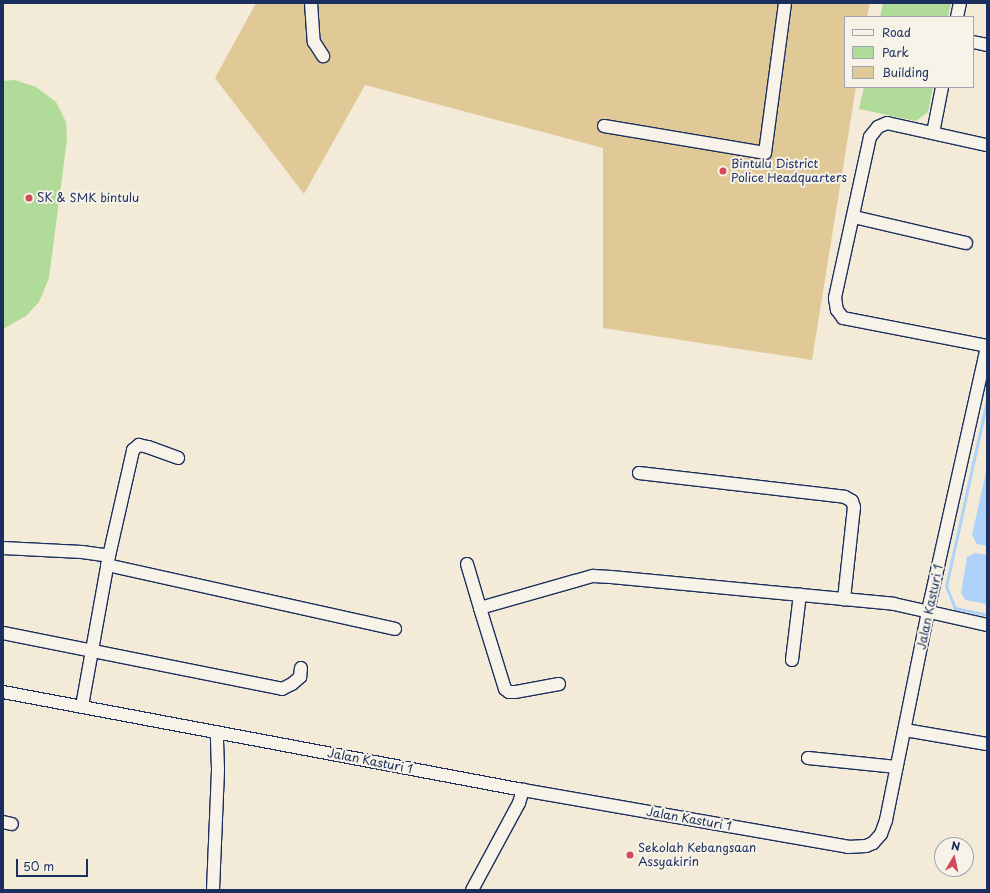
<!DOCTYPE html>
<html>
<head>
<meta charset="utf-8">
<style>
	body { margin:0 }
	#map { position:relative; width:990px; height:893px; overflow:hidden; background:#f3ead8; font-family:"Playpen Sans",sans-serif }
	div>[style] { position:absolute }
	.green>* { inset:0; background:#b0db98 }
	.water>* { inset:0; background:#afd3f8 }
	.stream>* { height:3px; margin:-1.5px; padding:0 1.5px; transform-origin:1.5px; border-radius:1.5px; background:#afd3f8 }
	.building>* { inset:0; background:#e1c897 }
	.roads { filter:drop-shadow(1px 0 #1b2f5e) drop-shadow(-1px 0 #1b2f5e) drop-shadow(0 1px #1b2f5e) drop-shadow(0 -1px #1b2f5e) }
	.minor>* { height:12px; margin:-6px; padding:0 6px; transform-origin:6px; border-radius:6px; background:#f7f3e8 }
	.dots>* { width:11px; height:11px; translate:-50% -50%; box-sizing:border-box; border:2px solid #f7f3e8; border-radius:50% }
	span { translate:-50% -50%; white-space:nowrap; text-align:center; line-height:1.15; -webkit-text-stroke:4px #f7f3e8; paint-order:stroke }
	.poi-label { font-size:12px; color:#1b2f5e }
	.left { translate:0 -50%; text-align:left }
	.street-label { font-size:12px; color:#1b2f5e }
	.frame { position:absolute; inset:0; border:4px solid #1b2f5e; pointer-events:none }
	.legend { position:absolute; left:844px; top:16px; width:130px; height:72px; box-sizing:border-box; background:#f7f3e8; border:1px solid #9fa5b1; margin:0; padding:5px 7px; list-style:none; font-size:12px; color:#1b2f5e }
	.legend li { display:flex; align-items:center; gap:8px; height:20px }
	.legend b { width:20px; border:1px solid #9fa5b1 }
	.north { position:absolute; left:934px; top:837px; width:40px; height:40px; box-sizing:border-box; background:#f7f3e8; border:1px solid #9fa5b1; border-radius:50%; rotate:9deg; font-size:11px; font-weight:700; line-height:16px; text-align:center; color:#1b2f5e }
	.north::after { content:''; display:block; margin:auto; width:14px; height:18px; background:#d1495b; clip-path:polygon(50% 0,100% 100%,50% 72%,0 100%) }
	.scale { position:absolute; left:16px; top:859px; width:72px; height:18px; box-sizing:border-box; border:2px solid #1b2f5e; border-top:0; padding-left:5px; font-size:12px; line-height:14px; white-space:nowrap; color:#1b2f5e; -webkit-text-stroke:3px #f7f3e8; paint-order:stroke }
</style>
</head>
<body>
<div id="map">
	<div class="green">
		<i style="clip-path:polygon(883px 3px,951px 3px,948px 17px,880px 17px)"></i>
		<i style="clip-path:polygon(15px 80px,36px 87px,56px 102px,66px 122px,67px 139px,49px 278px,39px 302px,26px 316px,3px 329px,3px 81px)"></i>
		<i style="clip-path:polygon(864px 87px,933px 87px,928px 112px,916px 121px,859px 109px)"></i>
	</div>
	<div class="water">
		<i style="clip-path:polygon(987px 467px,987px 546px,977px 544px,972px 535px)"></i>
		<i style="clip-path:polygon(975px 553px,987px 555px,987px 604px,965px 600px,961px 593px,967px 557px)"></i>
	</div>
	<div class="stream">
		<i style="left:987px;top:400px;width:190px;rotate:102.4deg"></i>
		<i style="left:946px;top:586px;width:24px;rotate:68deg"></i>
		<i style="left:955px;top:608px;width:33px;rotate:12deg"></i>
	</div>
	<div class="building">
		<i style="clip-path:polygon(256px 3px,870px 3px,867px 17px,845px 17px,845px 87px,856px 87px,812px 360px,603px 328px,603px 148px,365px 85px,304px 194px,215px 78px)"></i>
	</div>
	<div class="roads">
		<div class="minor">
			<i style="left:311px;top:3px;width:39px;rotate:86deg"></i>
			<i style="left:314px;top:42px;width:17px;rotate:57deg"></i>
			<i style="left:957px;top:17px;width:14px;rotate:-78deg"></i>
			<i style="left:973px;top:42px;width:14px;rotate:12deg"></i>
			<i style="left:604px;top:126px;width:163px;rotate:9.5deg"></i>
			<i style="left:765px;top:153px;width:151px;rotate:-82.4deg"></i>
			<i style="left:933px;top:133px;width:47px;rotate:-78.9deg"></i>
			<i style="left:986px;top:145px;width:101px;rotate:-167.5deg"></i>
			<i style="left:887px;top:123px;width:10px;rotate:156deg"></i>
			<i style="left:878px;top:127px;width:13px;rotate:129deg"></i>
			<i style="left:870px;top:137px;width:165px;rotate:102.3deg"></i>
			<i style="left:835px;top:298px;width:12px;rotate:81deg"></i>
			<i style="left:837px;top:310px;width:10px;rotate:53deg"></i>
			<i style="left:843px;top:318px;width:147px;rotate:11deg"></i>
			<i style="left:854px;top:217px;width:115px;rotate:13.1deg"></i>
			<i style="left:639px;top:473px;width:207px;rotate:6.6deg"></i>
			<i style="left:845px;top:497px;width:8px;rotate:30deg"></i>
			<i style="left:852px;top:501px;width:6px;rotate:72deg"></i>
			<i style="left:854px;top:507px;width:93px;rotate:96.2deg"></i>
			<i style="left:3px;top:548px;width:79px;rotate:2.9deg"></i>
			<i style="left:82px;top:552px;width:27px;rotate:8deg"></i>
			<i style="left:467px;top:564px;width:46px;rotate:73.5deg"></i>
			<i style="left:107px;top:565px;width:295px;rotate:12.5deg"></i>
			<i style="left:3px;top:633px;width:285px;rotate:11.3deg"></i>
			<i style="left:282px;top:689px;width:11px;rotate:-27deg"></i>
			<i style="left:292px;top:684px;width:11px;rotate:-41deg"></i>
			<i style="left:300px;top:677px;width:9px;rotate:-84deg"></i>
			<i style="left:792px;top:660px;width:66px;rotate:-83.1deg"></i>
			<i style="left:559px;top:684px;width:45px;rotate:169.7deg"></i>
			<i style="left:515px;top:692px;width:6px;rotate:180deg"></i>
			<i style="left:509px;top:692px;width:5px;rotate:-143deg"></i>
			<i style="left:505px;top:689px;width:85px;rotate:-107.2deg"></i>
			<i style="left:480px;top:608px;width:99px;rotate:-15.9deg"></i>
			<i style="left:575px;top:581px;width:19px;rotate:-16deg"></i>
			<i style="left:593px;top:576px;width:18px;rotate:3deg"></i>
			<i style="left:611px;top:577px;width:284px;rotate:5.4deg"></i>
			<i style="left:894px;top:604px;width:95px;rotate:12.7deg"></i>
			<i style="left:3px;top:692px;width:529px;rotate:10.67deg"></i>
			<i style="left:523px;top:790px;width:330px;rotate:9.9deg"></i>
			<i style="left:848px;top:847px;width:18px;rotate:-3deg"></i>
			<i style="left:866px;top:846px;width:8px;rotate:-23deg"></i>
			<i style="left:873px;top:843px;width:12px;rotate:-48deg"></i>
			<i style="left:881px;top:834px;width:15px;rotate:-70deg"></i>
			<i style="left:886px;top:820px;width:222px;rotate:-78.6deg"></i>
			<i style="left:930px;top:602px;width:261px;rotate:-77.4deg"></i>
			<i style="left:82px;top:706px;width:152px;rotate:-79.8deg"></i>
			<i style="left:109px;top:556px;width:109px;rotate:-77.2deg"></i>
			<i style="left:133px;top:450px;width:8px;rotate:-40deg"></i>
			<i style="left:139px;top:445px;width:9px;rotate:13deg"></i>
			<i style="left:148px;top:447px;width:32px;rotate:20deg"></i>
			<i style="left:905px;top:730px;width:83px;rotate:9.7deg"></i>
			<i style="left:808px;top:758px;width:89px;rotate:5.8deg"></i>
			<i style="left:3px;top:822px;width:9px;rotate:13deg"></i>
			<i style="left:213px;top:890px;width:121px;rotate:-87.6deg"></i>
			<i style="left:218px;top:769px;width:37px;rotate:-92deg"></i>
			<i style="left:472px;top:890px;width:99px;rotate:-61.6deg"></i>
			<i style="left:519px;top:803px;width:14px;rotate:-73deg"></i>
		</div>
	</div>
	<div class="dots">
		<i style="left:723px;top:171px;background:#d1495b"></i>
		<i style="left:29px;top:198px;background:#d1495b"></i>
		<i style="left:630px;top:855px;background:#d1495b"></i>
	</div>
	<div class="poi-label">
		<span class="left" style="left:731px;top:171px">Bintulu District<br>Police Headquarters</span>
		<span class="left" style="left:37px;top:198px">SK &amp; SMK bintulu</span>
		<span class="left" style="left:638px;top:855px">Sekolah Kebangsaan<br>Assyakirin</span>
	</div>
	<div class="street-label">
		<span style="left:930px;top:607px;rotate:-78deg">Jalan Kasturi 1</span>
		<span style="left:370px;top:761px;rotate:11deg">Jalan Kasturi 1</span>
		<span style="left:689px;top:819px;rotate:10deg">Jalan Kasturi 1</span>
	</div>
	<div class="frame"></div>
	<ul class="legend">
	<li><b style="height:5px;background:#f7f3e8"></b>Road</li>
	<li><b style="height:11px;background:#b0db98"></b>Park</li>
	<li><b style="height:11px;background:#e1c897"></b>Building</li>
	</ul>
	<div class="north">N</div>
	<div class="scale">50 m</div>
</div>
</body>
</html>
